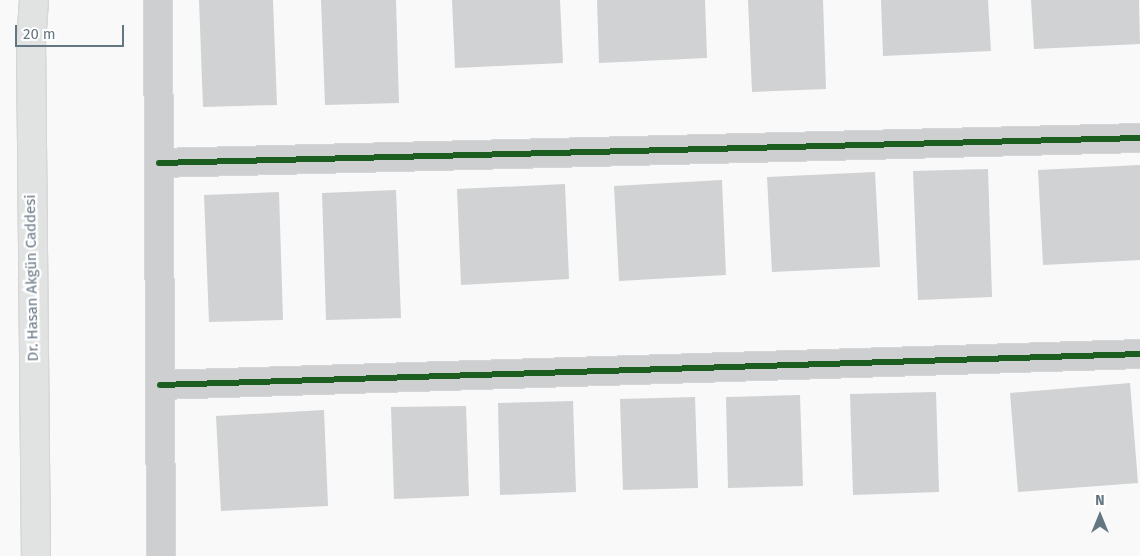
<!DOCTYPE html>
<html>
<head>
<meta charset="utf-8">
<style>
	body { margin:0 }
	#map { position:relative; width:1140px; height:556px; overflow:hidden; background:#f9f9f9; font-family:"Fira Sans",sans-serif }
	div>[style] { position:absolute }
	.building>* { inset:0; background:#d0d2d3 }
	.roads { filter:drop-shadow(1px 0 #d5d6d7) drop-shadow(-1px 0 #d5d6d7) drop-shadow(0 1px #d5d6d7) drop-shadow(0 -1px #d5d6d7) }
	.street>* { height:28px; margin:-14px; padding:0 14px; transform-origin:14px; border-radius:14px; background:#cecfd0 }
	.secondary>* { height:28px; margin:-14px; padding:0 14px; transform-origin:14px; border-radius:14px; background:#e1e2e2 }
	.cycleway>* { height:6px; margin:-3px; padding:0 3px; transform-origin:3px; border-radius:3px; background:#1b5e20 }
	span { translate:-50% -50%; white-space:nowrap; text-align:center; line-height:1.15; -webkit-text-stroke:5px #fff; paint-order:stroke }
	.street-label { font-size:15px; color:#657683 }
	.north { position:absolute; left:1075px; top:491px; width:50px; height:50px; -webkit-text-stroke:4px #fff; paint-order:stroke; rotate:0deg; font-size:14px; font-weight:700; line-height:20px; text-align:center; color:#657683 }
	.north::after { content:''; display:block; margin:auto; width:18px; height:22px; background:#657683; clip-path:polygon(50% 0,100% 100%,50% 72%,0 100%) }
	.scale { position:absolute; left:15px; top:25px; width:109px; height:22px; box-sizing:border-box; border:2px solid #657683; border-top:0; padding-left:6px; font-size:15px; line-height:18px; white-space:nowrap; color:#657683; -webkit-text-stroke:4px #fff; paint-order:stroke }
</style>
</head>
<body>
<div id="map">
	<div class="building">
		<i style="clip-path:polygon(199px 0,273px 0,277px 105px,203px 107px)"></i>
		<i style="clip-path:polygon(321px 0,396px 0,399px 103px,325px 105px)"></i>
		<i style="clip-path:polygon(452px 0,560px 0,563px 63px,455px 68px)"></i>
		<i style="clip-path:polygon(597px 0,705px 0,707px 58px,599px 63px)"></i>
		<i style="clip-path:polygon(748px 0,823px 0,826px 89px,752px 92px)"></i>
		<i style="clip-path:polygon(881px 0,988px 0,991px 51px,883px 56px)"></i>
		<i style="clip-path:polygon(1031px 0,1139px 0,1140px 44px,1034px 49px)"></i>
		<i style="clip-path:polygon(1140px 165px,1140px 260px,1043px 265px,1038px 170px)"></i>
		<i style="clip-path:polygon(988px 169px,992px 297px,918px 300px,913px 171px)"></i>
		<i style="clip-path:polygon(875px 172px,880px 267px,772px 272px,767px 177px)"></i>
		<i style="clip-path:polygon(722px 180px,726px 275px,619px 281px,614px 186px)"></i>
		<i style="clip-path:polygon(565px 184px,569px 279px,461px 285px,457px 189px)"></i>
		<i style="clip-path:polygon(396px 190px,401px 318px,326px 320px,322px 193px)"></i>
		<i style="clip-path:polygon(279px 192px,283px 320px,209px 322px,204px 195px)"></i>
		<i style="clip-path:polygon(1130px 383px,1138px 483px,1018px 492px,1010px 393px)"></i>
		<i style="clip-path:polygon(936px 392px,939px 492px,853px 495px,850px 394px)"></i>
		<i style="clip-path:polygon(800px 395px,803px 486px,728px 488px,726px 397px)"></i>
		<i style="clip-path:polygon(695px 397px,698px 488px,623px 490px,620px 399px)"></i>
		<i style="clip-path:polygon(573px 401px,576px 492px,500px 495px,498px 403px)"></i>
		<i style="clip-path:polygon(466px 406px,469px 496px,394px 499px,391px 407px)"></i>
		<i style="clip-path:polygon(324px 410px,328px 506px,221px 511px,216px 416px)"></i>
	</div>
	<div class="roads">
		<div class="street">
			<i style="left:158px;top:0;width:556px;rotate:89.69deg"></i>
			<i style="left:159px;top:163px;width:981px;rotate:-1.46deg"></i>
			<i style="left:160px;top:385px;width:980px;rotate:-1.81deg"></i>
		</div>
		<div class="secondary">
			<i style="left:34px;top:0;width:39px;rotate:94deg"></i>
			<i style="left:31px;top:39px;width:517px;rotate:89.45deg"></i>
		</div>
	</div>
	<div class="cycleway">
		<i style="left:159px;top:163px;width:981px;rotate:-1.46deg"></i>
		<i style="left:160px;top:385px;width:980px;rotate:-1.81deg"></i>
	</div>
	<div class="street-label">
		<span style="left:32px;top:278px;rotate:-91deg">Dr. Hasan Akgün Caddesi</span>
	</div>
	<div class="north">N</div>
	<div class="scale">20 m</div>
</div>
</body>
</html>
